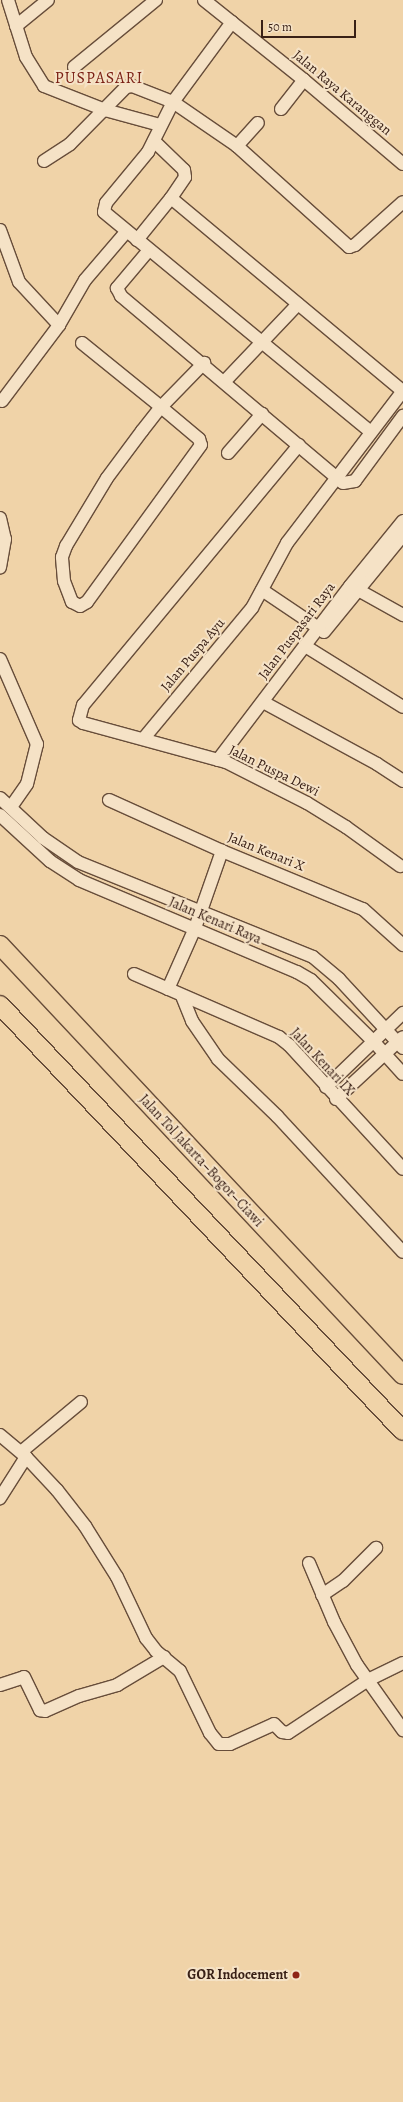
<!DOCTYPE html>
<html>
<head>
<meta charset="utf-8">
<style>
	body { margin:0 }
	#map { position:relative; width:403px; height:2102px; overflow:hidden; background:#f0d3a8; font-family:Alegreya,serif }
	div>[style] { position:absolute }
	.roads { filter:drop-shadow(1px 0 #674d3a) drop-shadow(-1px 0 #674d3a) drop-shadow(0 1px #674d3a) drop-shadow(0 -1px #674d3a) }
	.minor>* { height:12px; margin:-6px; padding:0 6px; transform-origin:6px; border-radius:6px; background:#f5e2c6 }
	.highway>* { height:18px; margin:-9px; padding:0 9px; transform-origin:9px; border-radius:9px; background:#f0d3a8 }
	.dots>* { width:11px; height:11px; translate:-50% -50%; box-sizing:border-box; border:2px solid #f5e2c6; border-radius:50% }
	span { translate:-50% -50%; white-space:nowrap; text-align:center; line-height:1.15; -webkit-text-stroke:4px #f5e2c6; paint-order:stroke }
	.street-label { font-size:14px; color:#392016 }
	.poi-label { font-size:14px; color:#392016; font-weight:700 }
	.right { translate:-100% -50%; text-align:right }
	.quarter-label { font-size:16px; color:#7a1f14; letter-spacing:1px }
	.scale { position:absolute; left:261px; top:20px; width:95px; height:18px; box-sizing:border-box; border:2px solid #392016; border-top:0; padding-left:5px; font-size:12px; line-height:14px; white-space:nowrap; color:#392016; -webkit-text-stroke:3px #f5e2c6; paint-order:stroke }
</style>
</head>
<body>
<div id="map">
	<div class="roads">
		<div class="minor">
			<i style="left:8px;top:0;width:60px;rotate:72.5deg"></i>
			<i style="left:26px;top:57px;width:34px;rotate:58deg"></i>
			<i style="left:44px;top:86px;width:66px;rotate:21.5deg"></i>
			<i style="left:105px;top:110px;width:57px;rotate:15.3deg"></i>
			<i style="left:204px;top:0;width:128px;rotate:38.7deg"></i>
			<i style="left:304px;top:80px;width:130px;rotate:40.3deg"></i>
			<i style="left:232px;top:22px;width:99px;rotate:126.4deg"></i>
			<i style="left:173px;top:102px;width:56px;rotate:116.6deg"></i>
			<i style="left:148px;top:152px;width:66px;rotate:129.5deg"></i>
			<i style="left:106px;top:203px;width:9px;rotate:103deg"></i>
			<i style="left:104px;top:212px;width:346px;rotate:39.5deg"></i>
			<i style="left:16px;top:26px;width:41px;rotate:-39.1deg"></i>
			<i style="left:74px;top:67px;width:106px;rotate:-39.3deg"></i>
			<i style="left:281px;top:109px;width:37px;rotate:-52deg"></i>
			<i style="left:237px;top:146px;width:31px;rotate:-48deg"></i>
			<i style="left:44px;top:161px;width:31px;rotate:-33deg"></i>
			<i style="left:70px;top:144px;width:80px;rotate:-45.5deg"></i>
			<i style="left:126px;top:87px;width:6px;rotate:-9deg"></i>
			<i style="left:132px;top:86px;width:44px;rotate:21.3deg"></i>
			<i style="left:173px;top:102px;width:78px;rotate:34.5deg"></i>
			<i style="left:237px;top:146px;width:151px;rotate:42deg"></i>
			<i style="left:349px;top:247px;width:6px;rotate:-18deg"></i>
			<i style="left:355px;top:245px;width:64px;rotate:-41.9deg"></i>
			<i style="left:171px;top:198px;width:302px;rotate:39.8deg"></i>
			<i style="left:0;top:230px;width:55px;rotate:69.9deg"></i>
			<i style="left:19px;top:282px;width:59px;rotate:47.1deg"></i>
			<i style="left:137px;top:240px;width:54px;rotate:-51deg"></i>
			<i style="left:171px;top:198px;width:25px;rotate:-56deg"></i>
			<i style="left:185px;top:177px;width:7px;rotate:-98deg"></i>
			<i style="left:184px;top:170px;width:42px;rotate:-136deg"></i>
			<i style="left:149px;top:250px;width:50px;rotate:130.1deg"></i>
			<i style="left:117px;top:288px;width:9px;rotate:63deg"></i>
			<i style="left:121px;top:296px;width:290px;rotate:40.1deg"></i>
			<i style="left:343px;top:483px;width:12px;rotate:-9deg"></i>
			<i style="left:355px;top:481px;width:81px;rotate:-53.6deg"></i>
			<i style="left:82px;top:343px;width:102px;rotate:39deg"></i>
			<i style="left:161px;top:407px;width:50px;rotate:40.1deg"></i>
			<i style="left:199px;top:439px;width:6px;rotate:72deg"></i>
			<i style="left:201px;top:445px;width:194px;rotate:126deg"></i>
			<i style="left:87px;top:602px;width:8px;rotate:150deg"></i>
			<i style="left:80px;top:606px;width:9px;rotate:-153deg"></i>
			<i style="left:72px;top:602px;width:22px;rotate:-111deg"></i>
			<i style="left:64px;top:581px;width:24px;rotate:-95deg"></i>
			<i style="left:62px;top:557px;width:12px;rotate:-70deg"></i>
			<i style="left:66px;top:546px;width:79px;rotate:-58.9deg"></i>
			<i style="left:107px;top:478px;width:59px;rotate:-53.3deg"></i>
			<i style="left:142px;top:431px;width:31px;rotate:-52deg"></i>
			<i style="left:161px;top:407px;width:62px;rotate:-45.7deg"></i>
			<i style="left:225px;top:381px;width:106px;rotate:-46.5deg"></i>
			<i style="left:2px;top:401px;width:95px;rotate:-53.1deg"></i>
			<i style="left:59px;top:325px;width:52px;rotate:-60deg"></i>
			<i style="left:85px;top:280px;width:63px;rotate:-49.5deg"></i>
			<i style="left:299px;top:445px;width:338px;rotate:129.7deg"></i>
			<i style="left:83px;top:705px;width:16px;rotate:105deg"></i>
			<i style="left:79px;top:720px;width:5px;rotate:37deg"></i>
			<i style="left:83px;top:723px;width:148px;rotate:15.3deg"></i>
			<i style="left:226px;top:762px;width:91px;rotate:26.8deg"></i>
			<i style="left:307px;top:803px;width:46px;rotate:31.6deg"></i>
			<i style="left:346px;top:827px;width:67px;rotate:35.8deg"></i>
			<i style="left:228px;top:453px;width:52px;rotate:-48.9deg"></i>
			<i style="left:0;top:518px;width:22px;rotate:77deg"></i>
			<i style="left:5px;top:539px;width:29px;rotate:100deg"></i>
			<i style="left:351px;top:586px;width:60px;rotate:29.1deg"></i>
			<i style="left:262px;top:590px;width:73px;rotate:33.9deg"></i>
			<i style="left:324px;top:632px;width:125px;rotate:-50.8deg"></i>
			<i style="left:305px;top:646px;width:115px;rotate:31.9deg"></i>
			<i style="left:0;top:659px;width:93px;rotate:66.5deg"></i>
			<i style="left:37px;top:744px;width:41px;rotate:104deg"></i>
			<i style="left:27px;top:784px;width:28px;rotate:125deg"></i>
			<i style="left:263px;top:702px;width:130px;rotate:28.5deg"></i>
			<i style="left:377px;top:764px;width:31px;rotate:33deg"></i>
			<i style="left:144px;top:738px;width:169px;rotate:-50.3deg"></i>
			<i style="left:252px;top:608px;width:74px;rotate:-61.7deg"></i>
			<i style="left:287px;top:543px;width:191px;rotate:-52.7deg"></i>
			<i style="left:218px;top:760px;width:218px;rotate:-52.8deg"></i>
			<i style="left:350px;top:586px;width:84px;rotate:-50.8deg"></i>
			<i style="left:0;top:798px;width:59px;rotate:42.9deg"></i>
			<i style="left:43px;top:838px;width:42px;rotate:34.4deg"></i>
			<i style="left:78px;top:862px;width:253px;rotate:22deg"></i>
			<i style="left:313px;top:957px;width:34px;rotate:40deg"></i>
			<i style="left:339px;top:979px;width:94px;rotate:47.2deg"></i>
			<i style="left:109px;top:800px;width:124px;rotate:24.3deg"></i>
			<i style="left:222px;top:851px;width:152px;rotate:22.4deg"></i>
			<i style="left:363px;top:909px;width:54px;rotate:42deg"></i>
			<i style="left:0;top:815px;width:68px;rotate:42.6deg"></i>
			<i style="left:50px;top:861px;width:35px;rotate:33deg"></i>
			<i style="left:79px;top:880px;width:237px;rotate:22.9deg"></i>
			<i style="left:297px;top:972px;width:16px;rotate:30deg"></i>
			<i style="left:311px;top:980px;width:88px;rotate:44.5deg"></i>
			<i style="left:374px;top:1042px;width:43px;rotate:47.8deg"></i>
			<i style="left:134px;top:974px;width:158px;rotate:23.5deg"></i>
			<i style="left:279px;top:1037px;width:13px;rotate:39deg"></i>
			<i style="left:289px;top:1045px;width:168px;rotate:47.4deg"></i>
			<i style="left:168px;top:989px;width:67px;rotate:-66.1deg"></i>
			<i style="left:195px;top:928px;width:82px;rotate:-70.7deg"></i>
			<i style="left:182px;top:996px;width:27px;rotate:68deg"></i>
			<i style="left:192px;top:1021px;width:46px;rotate:55.6deg"></i>
			<i style="left:218px;top:1059px;width:82px;rotate:44deg"></i>
			<i style="left:277px;top:1116px;width:185px;rotate:47.2deg"></i>
			<i style="left:326px;top:1087px;width:107px;rotate:-43.9deg"></i>
			<i style="left:336px;top:1099px;width:91px;rotate:-42.8deg"></i>
			<i style="left:0;top:1435px;width:34px;rotate:40deg"></i>
			<i style="left:26px;top:1457px;width:49px;rotate:122.4deg"></i>
			<i style="left:21px;top:1452px;width:78px;rotate:-39.8deg"></i>
			<i style="left:26px;top:1457px;width:45px;rotate:46.8deg"></i>
			<i style="left:57px;top:1490px;width:46px;rotate:52.1deg"></i>
			<i style="left:85px;top:1526px;width:60px;rotate:57.9deg"></i>
			<i style="left:117px;top:1577px;width:68px;rotate:64.6deg"></i>
			<i style="left:146px;top:1638px;width:16px;rotate:52deg"></i>
			<i style="left:156px;top:1651px;width:31px;rotate:40deg"></i>
			<i style="left:180px;top:1671px;width:69px;rotate:64.2deg"></i>
			<i style="left:210px;top:1733px;width:14px;rotate:51deg"></i>
			<i style="left:219px;top:1744px;width:11px"></i>
			<i style="left:230px;top:1744px;width:48px;rotate:-24.4deg"></i>
			<i style="left:274px;top:1724px;width:11px;rotate:45deg"></i>
			<i style="left:282px;top:1732px;width:6px;rotate:9deg"></i>
			<i style="left:288px;top:1733px;width:96px;rotate:-33.5deg"></i>
			<i style="left:368px;top:1680px;width:39px;rotate:-26deg"></i>
			<i style="left:309px;top:1563px;width:64px;rotate:67deg"></i>
			<i style="left:334px;top:1622px;width:49px;rotate:61.9deg"></i>
			<i style="left:357px;top:1665px;width:80px;rotate:54.7deg"></i>
			<i style="left:322px;top:1595px;width:25px;rotate:-34deg"></i>
			<i style="left:343px;top:1581px;width:47px;rotate:-45deg"></i>
			<i style="left:0;top:1685px;width:25px;rotate:-18deg"></i>
			<i style="left:24px;top:1677px;width:37px;rotate:64deg"></i>
			<i style="left:40px;top:1710px;width:5px;rotate:11deg"></i>
			<i style="left:45px;top:1711px;width:37px;rotate:-24deg"></i>
			<i style="left:79px;top:1696px;width:40px;rotate:-16deg"></i>
			<i style="left:117px;top:1685px;width:55px;rotate:-30.8deg"></i>
		</div>
		<div class="highway">
			<i style="left:0;top:945px;width:589px;rotate:46.86deg"></i>
			<i style="left:0;top:1005px;width:586px;rotate:46.59deg"></i>
		</div>
	</div>
	<div class="dots">
		<i style="left:296px;top:1975px;background:#8f2418"></i>
	</div>
	<div class="street-label">
		<span style="left:342px;top:93px;rotate:40deg">Jalan Raya Karanggan</span>
		<span style="left:297px;top:631px;rotate:-53deg">Jalan Puspasari Raya</span>
		<span style="left:193px;top:655px;rotate:-50deg">Jalan Puspa Ayu</span>
		<span style="left:274px;top:771px;rotate:26deg">Jalan Puspa Dewi</span>
		<span style="left:266px;top:852px;rotate:22deg">Jalan Kenari X</span>
		<span style="left:215px;top:921px;rotate:23deg">Jalan Kenari Raya</span>
		<span style="left:322px;top:1062px;rotate:47deg">Jalan Kenari IX</span>
		<span style="left:201px;top:1161px;rotate:47deg">Jalan Tol Jakarta–Bogor–Ciawi</span>
	</div>
	<div class="poi-label">
		<span class="right" style="left:288px;top:1975px">GOR Indocement</span>
	</div>
	<div class="quarter-label">
		<span style="left:99px;top:78px">PUSPASARI</span>
	</div>
	<div class="scale">50 m</div>
</div>
</body>
</html>
